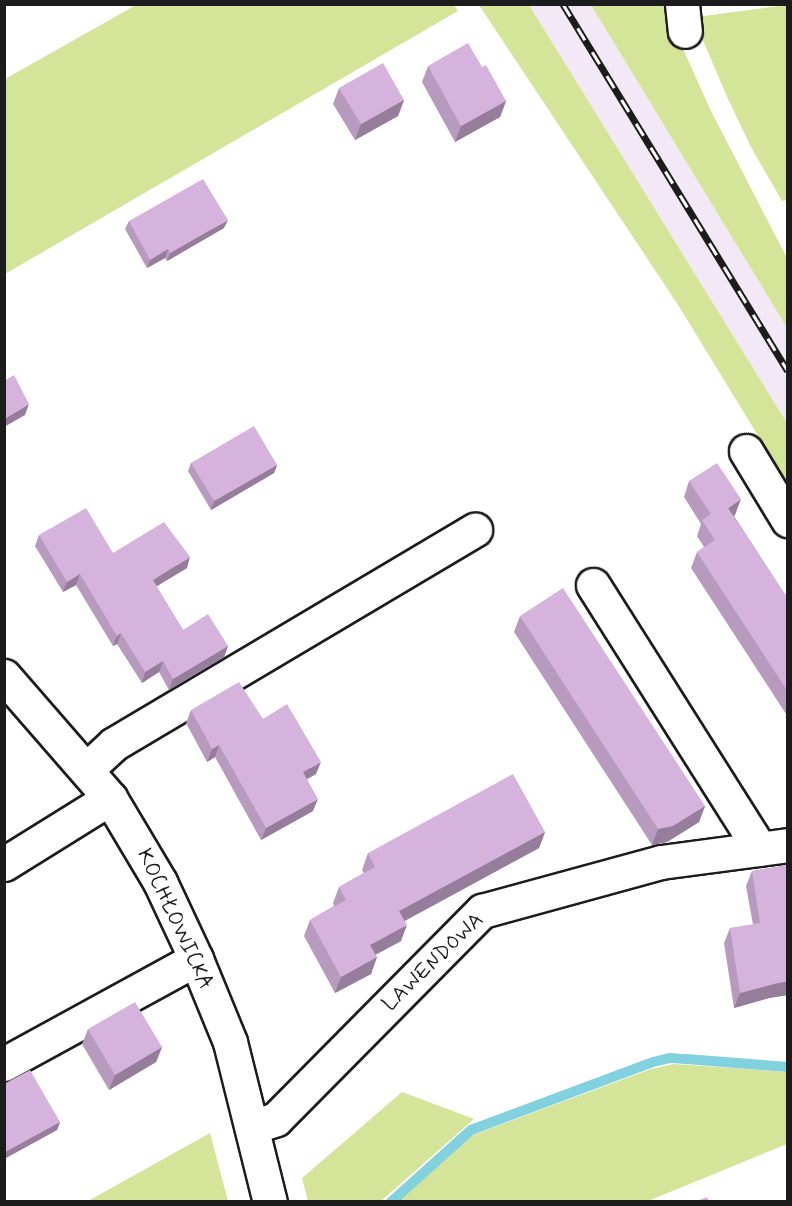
<!DOCTYPE html>
<html>
<head>
<meta charset="utf-8">
<style>
	body { margin:0 }
	#map { position:relative; width:792px; height:1206px; overflow:hidden; background:#fff; font-family:Mynerve,sans-serif }
	div>[style] { position:absolute }
	.built>* { inset:0; background:#f3e8f5 }
	.green>* { inset:0; background:#d4e599 }
	.stream>* { height:10px; margin:-5px; padding:0 5px; transform-origin:5px; border-radius:5px; background:#82d1de }
	.roads { filter:drop-shadow(2px 0 #1c1c1c) drop-shadow(-2px 0 #1c1c1c) drop-shadow(0 2px #1c1c1c) drop-shadow(0 -2px #1c1c1c) }
	.minor>* { height:33px; margin:-16.5px; padding:0 16.5px; transform-origin:16.5px; border-radius:16.5px; background:#fff }
	.rail>* { height:7px; margin-top:-3.5px; transform-origin:0; background:repeating-linear-gradient(90deg,#fff 0 14px,#1c1c1c 0 28px); box-sizing:border-box; border-block:2px solid #1c1c1c }
	.wall>* { inset:0; background:#b89abe }
	.shaded-wall>* { inset:0; background:#967d9b }
	.building>* { inset:0; background:#d6b3dd }
	span { translate:-50% -50%; white-space:nowrap; text-align:center; line-height:1.15; -webkit-text-stroke:5px #fff; paint-order:stroke }
	.street-label { font-size:21px; color:#1c1c1c }
	.frame { position:absolute; inset:0; border:6px solid #1c1c1c; pointer-events:none }
</style>
</head>
<body>
<div id="map">
	<div class="built">
		<i style="clip-path:polygon(529px 5px,591px 5px,787px 328px,787px 423px)"></i>
	</div>
	<div class="green">
		<i style="clip-path:polygon(454px 5px,458px 11px,5px 274px,5px 79px,136px 5px)"></i>
		<i style="clip-path:polygon(479px 5px,529px 5px,787px 423px,787px 483px,680px 308px)"></i>
		<i style="clip-path:polygon(591px 5px,672px 5px,676px 29px,684px 51px,711px 111px,787px 258px,787px 328px)"></i>
		<i style="clip-path:polygon(787px 5px,787px 200px,782px 201px,751px 147px,728px 99px,699px 31px,696px 17px)"></i>
		<i style="clip-path:polygon(674px 1064px,787px 1072px,787px 1144px,648px 1201px,399px 1201px,470px 1136px,651px 1069px)"></i>
		<i style="clip-path:polygon(402px 1092px,474px 1119px,381px 1201px,308px 1201px,302px 1178px)"></i>
		<i style="clip-path:polygon(210px 1133px,228px 1201px,88px 1201px)"></i>
	</div>
	<div class="stream">
		<i style="left:391px;top:1202px;width:108px;rotate:-42deg"></i>
		<i style="left:471px;top:1130px;width:194px;rotate:-20.5deg"></i>
		<i style="left:653px;top:1062px;width:17px;rotate:-13deg"></i>
		<i style="left:670px;top:1058px;width:16px;rotate:4deg"></i>
		<i style="left:686px;top:1059px;width:102px;rotate:4.5deg"></i>
	</div>
	<div class="roads">
		<div class="minor">
			<i style="left:682px;top:4px;width:27px;rotate:84deg"></i>
			<i style="left:746px;top:451px;width:81px;rotate:58.7deg"></i>
			<i style="left:593px;top:585px;width:312px;rotate:57.7deg"></i>
			<i style="left:4px;top:676px;width:162px;rotate:49deg"></i>
			<i style="left:110px;top:798px;width:98px;rotate:59.2deg"></i>
			<i style="left:160px;top:882px;width:85px;rotate:64.9deg"></i>
			<i style="left:196px;top:959px;width:90px;rotate:67.7deg"></i>
			<i style="left:230px;top:1042px;width:165px;rotate:76deg"></i>
			<i style="left:86px;top:770px;width:38px;rotate:-43deg"></i>
			<i style="left:114px;top:744px;width:420px;rotate:-30.7deg"></i>
			<i style="left:4px;top:864px;width:125px;rotate:-31.9deg"></i>
			<i style="left:4px;top:1064px;width:219px;rotate:-28.7deg"></i>
			<i style="left:252px;top:1127px;width:25px;rotate:-18deg"></i>
			<i style="left:276px;top:1119px;width:293px;rotate:-45.3deg"></i>
			<i style="left:482px;top:911px;width:186px;rotate:-15.3deg"></i>
			<i style="left:661px;top:862px;width:128px;rotate:-7.6deg"></i>
		</div>
	</div>
	<div class="rail">
		<i style="left:563px;top:4px;width:430px;rotate:58.5deg"></i>
	</div>
	<div class="wall">
		<i style="clip-path:polygon(428px 66px,482px 67px,506px 101px,500px 117px,455px 142px,422px 82px)"></i>
		<i style="clip-path:polygon(339px 88px,404px 100px,398px 116px,355px 140px,333px 104px)"></i>
		<i style="clip-path:polygon(129px 221px,224px 228px,167px 261px,165px 258px,147px 268px,125px 229px)"></i>
		<i style="clip-path:polygon(191px 463px,277px 465px,274px 473px,211px 510px,188px 471px)"></i>
		<i style="clip-path:polygon(689px 481px,735px 515px,734px 516px,788px 599px,788px 717px,691px 568px,697px 552px,704px 547px,697px 536px,701px 524px,684px 497px)"></i>
		<i style="clip-path:polygon(39px 535px,113px 553px,187px 568px,156px 586px,183px 630px,228px 646px,224px 657px,169px 690px,159px 672px,142px 683px,117px 644px,113px 646px,76px 585px,63px 592px,35px 546px)"></i>
		<i style="clip-path:polygon(520px 616px,705px 806px,699px 822px,667px 842px,652px 845px,514px 632px)"></i>
		<i style="clip-path:polygon(191px 710px,263px 719px,316px 774px,307px 779px,313px 811px,261px 840px,215px 757px,207px 762px,186px 723px)"></i>
		<i style="clip-path:polygon(545px 832px,539px 848px,405px 921px,401px 941px,375px 955px,377px 957px,371px 974px,335px 993px,304px 936px,310px 920px,334px 906px,333px 903px,339px 887px,364px 873px,362px 870px,368px 853px)"></i>
		<i style="clip-path:polygon(788px 865px,788px 995px,769px 998px,734px 1008px,724px 943px,730px 928px,753px 925px,746px 886px,752px 871px)"></i>
		<i style="clip-path:polygon(88px 1029px,162px 1047px,156px 1062px,109px 1090px,82px 1044px)"></i>
		<i style="clip-path:polygon(4px 1084px,60px 1122px,57px 1130px,4px 1159px)"></i>
	</div>
	<div class="shaded-wall">
		<i style="clip-path:polygon(404px 100px,398px 116px,355px 140px,361px 124px)"></i>
		<i style="clip-path:polygon(506px 101px,500px 117px,455px 142px,461px 126px)"></i>
		<i style="clip-path:polygon(228px 220px,224px 228px,167px 261px,170px 253px)"></i>
		<i style="clip-path:polygon(168px 249px,165px 258px,147px 268px,150px 260px)"></i>
		<i style="clip-path:polygon(29px 404px,25px 415px,4px 427px,4px 419px)"></i>
		<i style="clip-path:polygon(277px 465px,274px 473px,211px 510px,214px 501px)"></i>
		<i style="clip-path:polygon(741px 499px,735px 515px,722px 524px,728px 508px)"></i>
		<i style="clip-path:polygon(190px 557px,187px 568px,149px 591px,153px 580px)"></i>
		<i style="clip-path:polygon(80px 574px,76px 585px,63px 592px,67px 582px)"></i>
		<i style="clip-path:polygon(121px 633px,117px 644px,113px 646px,117px 636px)"></i>
		<i style="clip-path:polygon(228px 646px,224px 657px,169px 690px,173px 679px)"></i>
		<i style="clip-path:polygon(163px 661px,159px 672px,142px 683px,145px 672px)"></i>
		<i style="clip-path:polygon(219px 745px,215px 757px,207px 762px,212px 749px)"></i>
		<i style="clip-path:polygon(321px 762px,316px 774px,298px 784px,303px 772px)"></i>
		<i style="clip-path:polygon(318px 799px,313px 811px,261px 840px,266px 828px)"></i>
		<i style="clip-path:polygon(705px 806px,699px 822px,667px 842px,652px 845px,658px 829px)"></i>
		<i style="clip-path:polygon(545px 832px,539px 848px,393px 927px,399px 911px)"></i>
		<i style="clip-path:polygon(407px 925px,401px 941px,364px 961px,370px 945px)"></i>
		<i style="clip-path:polygon(377px 957px,371px 974px,335px 993px,341px 977px)"></i>
		<i style="clip-path:polygon(788px 981px,788px 995px,769px 998px,734px 1008px,740px 993px,774px 984px)"></i>
		<i style="clip-path:polygon(162px 1047px,156px 1062px,109px 1090px,115px 1075px)"></i>
		<i style="clip-path:polygon(60px 1122px,57px 1130px,4px 1159px,7px 1151px)"></i>
	</div>
	<div class="building">
		<i style="clip-path:polygon(468px 43px,482px 67px,486px 65px,506px 101px,461px 126px,428px 66px)"></i>
		<i style="clip-path:polygon(383px 63px,404px 100px,361px 124px,339px 88px)"></i>
		<i style="clip-path:polygon(203px 179px,228px 220px,170px 253px,168px 249px,150px 260px,129px 221px)"></i>
		<i style="clip-path:polygon(14px 375px,29px 404px,4px 419px,4px 381px)"></i>
		<i style="clip-path:polygon(254px 426px,277px 465px,214px 501px,191px 463px)"></i>
		<i style="clip-path:polygon(717px 463px,741px 499px,728px 508px,788px 599px,788px 692px,697px 552px,715px 540px,702px 520px,711px 514px,689px 481px)"></i>
		<i style="clip-path:polygon(86px 508px,113px 553px,164px 522px,190px 557px,153px 580px,183px 630px,208px 614px,228px 646px,173px 679px,163px 661px,145px 672px,121px 633px,117px 636px,80px 574px,67px 582px,39px 535px)"></i>
		<i style="clip-path:polygon(563px 588px,705px 806px,673px 826px,658px 829px,520px 616px)"></i>
		<i style="clip-path:polygon(239px 682px,263px 719px,287px 704px,321px 762px,303px 772px,318px 799px,266px 828px,219px 745px,212px 749px,191px 710px)"></i>
		<i style="clip-path:polygon(513px 774px,545px 832px,399px 911px,407px 925px,370px 945px,377px 957px,341px 977px,310px 920px,346px 900px,339px 887px,375px 867px,368px 853px)"></i>
		<i style="clip-path:polygon(788px 865px,788px 981px,774px 984px,740px 993px,730px 928px,760px 923px,752px 871px)"></i>
		<i style="clip-path:polygon(135px 1002px,162px 1047px,115px 1075px,88px 1029px)"></i>
		<i style="clip-path:polygon(30px 1070px,60px 1122px,7px 1151px,4px 1146px,4px 1084px)"></i>
		<i style="clip-path:polygon(707px 1197px,709px 1202px,694px 1202px)"></i>
	</div>
	<div class="street-label">
		<span style="left:175px;top:919px;rotate:65deg">KOCHŁOWICKA</span>
		<span style="left:433px;top:962px;rotate:-44deg">LAWENDOWA</span>
	</div>
	<div class="frame"></div>
</div>
</body>
</html>
